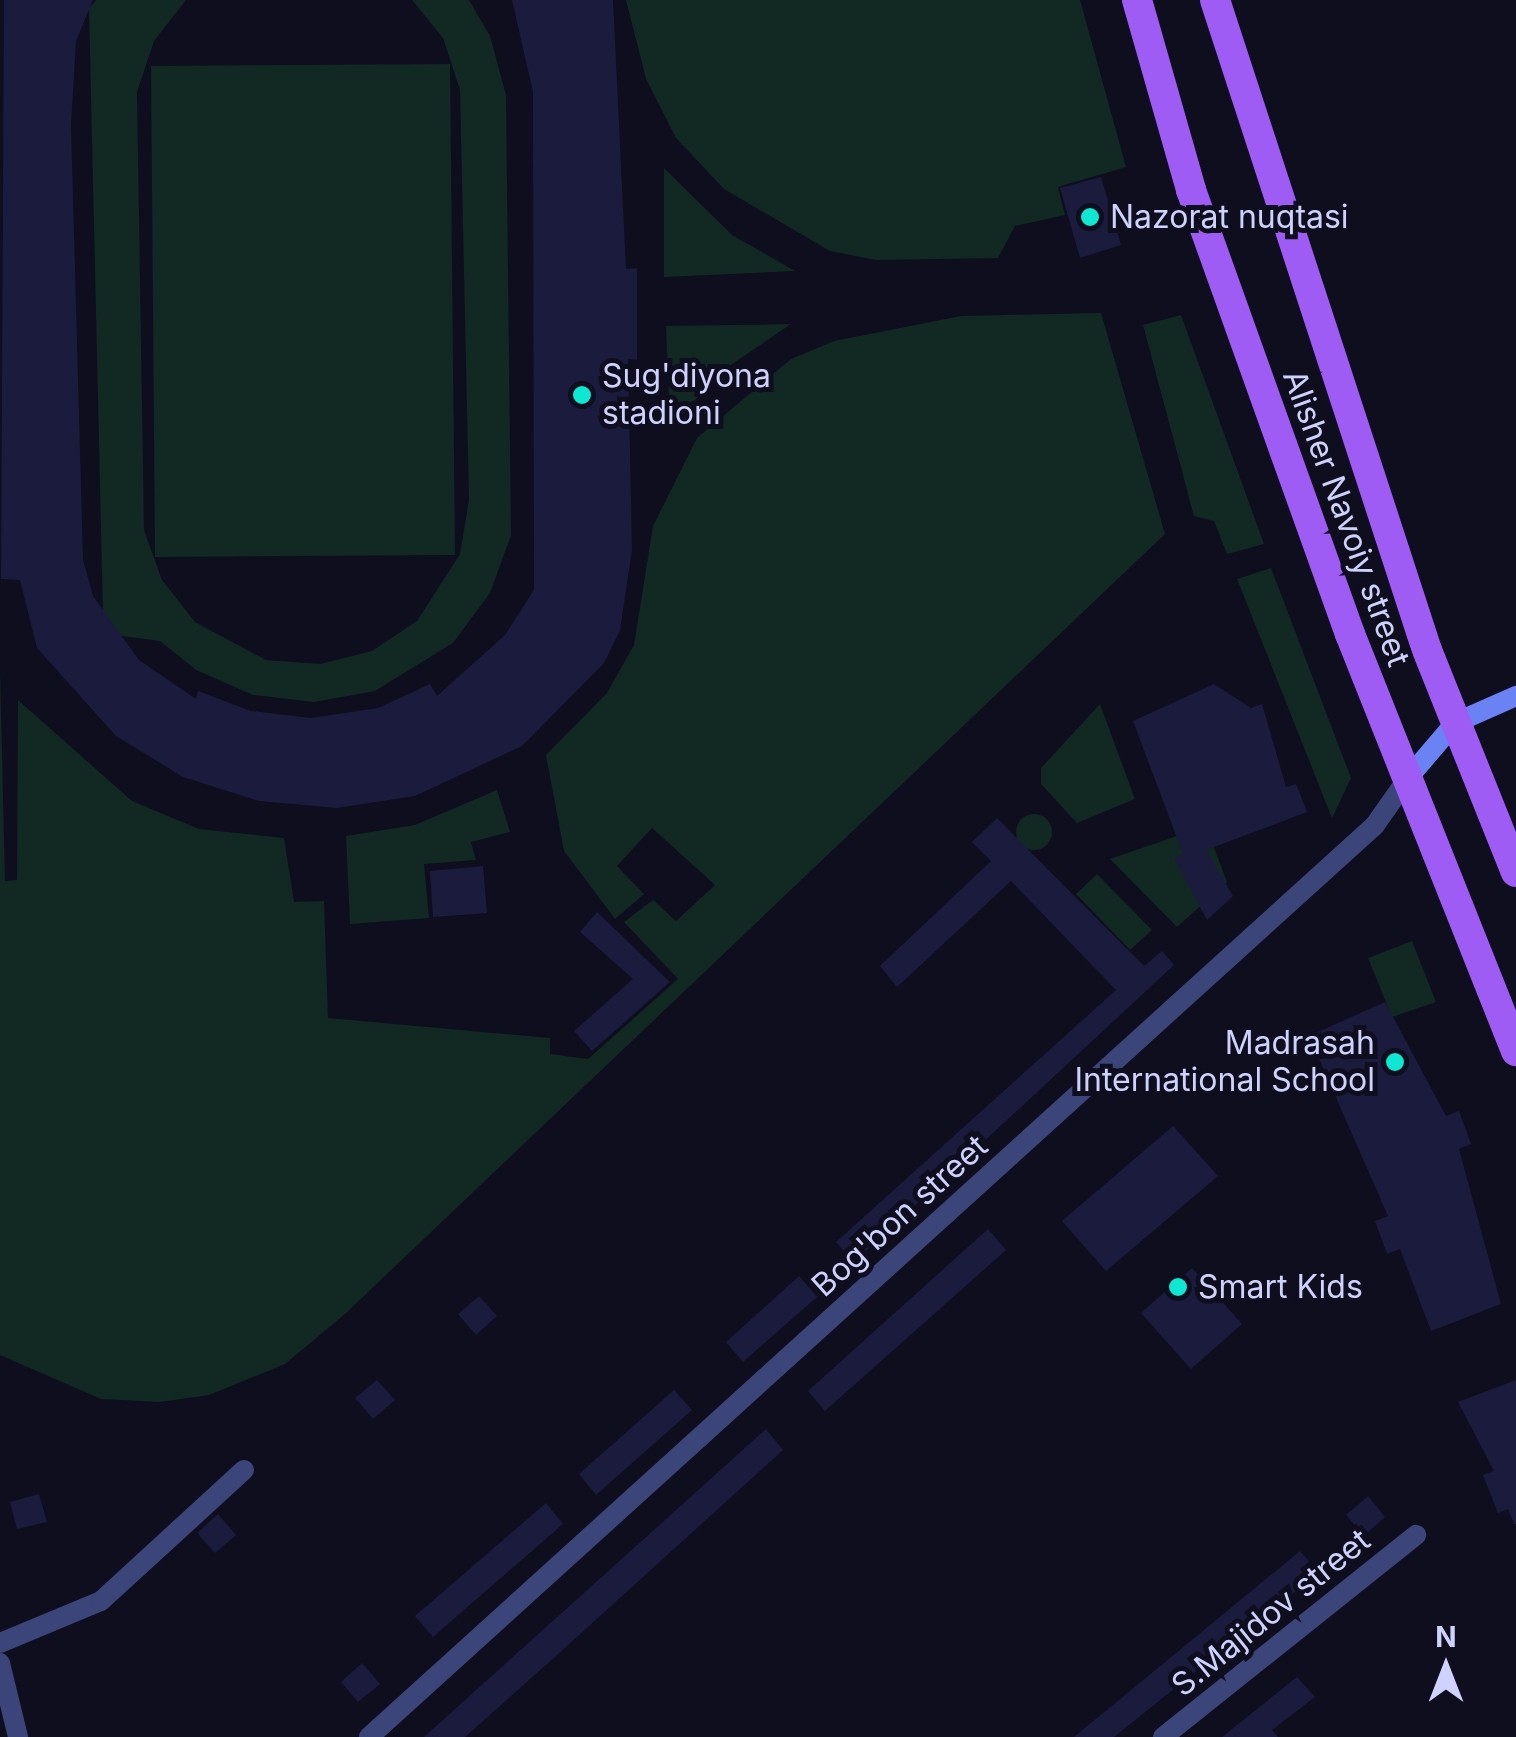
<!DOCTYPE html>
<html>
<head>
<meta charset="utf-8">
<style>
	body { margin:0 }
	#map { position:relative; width:1516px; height:1737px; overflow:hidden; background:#0e0e1e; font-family:Inter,sans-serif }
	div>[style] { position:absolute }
	.green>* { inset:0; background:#112823 }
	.round { border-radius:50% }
	.building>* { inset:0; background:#1b1b3e }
	.street>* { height:20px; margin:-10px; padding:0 10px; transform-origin:10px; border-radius:10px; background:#3c457a }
	.secondary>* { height:20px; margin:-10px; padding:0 10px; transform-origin:10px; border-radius:10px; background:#6b82f5 }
	.primary>* { height:30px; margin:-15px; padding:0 15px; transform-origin:15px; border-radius:15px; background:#9f5cf5 }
	.dots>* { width:28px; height:28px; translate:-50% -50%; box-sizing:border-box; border:5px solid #0e0e1e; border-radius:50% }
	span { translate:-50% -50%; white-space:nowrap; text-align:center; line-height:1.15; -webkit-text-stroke:10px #0e0e1e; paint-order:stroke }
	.poi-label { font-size:32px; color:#ced2fc }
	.left { translate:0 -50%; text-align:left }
	.right { translate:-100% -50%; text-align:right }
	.street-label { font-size:32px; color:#ced2fc }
	.north { position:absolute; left:1396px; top:1617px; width:100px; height:100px; -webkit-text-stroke:8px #0e0e1e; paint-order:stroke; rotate:0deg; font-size:28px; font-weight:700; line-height:40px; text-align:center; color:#ced2fc }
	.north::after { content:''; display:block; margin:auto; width:35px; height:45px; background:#ced2fc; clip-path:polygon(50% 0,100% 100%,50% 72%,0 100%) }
</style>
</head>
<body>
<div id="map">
	<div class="green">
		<i style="clip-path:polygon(96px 0,186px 0,154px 41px,137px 92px,144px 530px,162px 580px,195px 622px,266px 660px,320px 664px,372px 651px,417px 621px,460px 554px,469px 500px,460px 90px,443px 38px,412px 0,469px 0,490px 36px,506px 95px,511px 535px,490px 593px,453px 643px,375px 691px,314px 702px,253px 695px,196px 670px,160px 641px,115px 635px,103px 616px,89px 9px)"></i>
		<i style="clip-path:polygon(626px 0,1080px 0,1126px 167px,1058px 187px,1065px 215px,1015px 226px,998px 258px,876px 260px,830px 251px,724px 189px,676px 138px,646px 79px)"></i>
		<i style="clip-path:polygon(450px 64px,455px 555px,155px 557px,151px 66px)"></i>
		<i style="clip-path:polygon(664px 168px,732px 235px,795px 271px,664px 277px)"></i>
		<i style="clip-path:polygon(1101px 313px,1165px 534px,345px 1314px,285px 1364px,209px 1395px,160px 1402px,101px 1399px,0 1355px,0 667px,5px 881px,17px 880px,18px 700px,132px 801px,199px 829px,284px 838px,294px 902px,324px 901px,328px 1018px,550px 1038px,550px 1054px,588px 1059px,678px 979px,624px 922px,653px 900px,676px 921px,715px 885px,652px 828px,617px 866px,644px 894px,615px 919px,564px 851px,546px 755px,607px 693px,634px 645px,653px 526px,697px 438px,791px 359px,834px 341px,961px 316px)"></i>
		<i style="clip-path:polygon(1181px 315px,1264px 544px,1227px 554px,1214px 521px,1194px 516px,1143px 325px)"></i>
		<i style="clip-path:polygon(791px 324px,722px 371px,670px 427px,666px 326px)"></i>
		<i style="clip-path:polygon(1271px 568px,1351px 778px,1332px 818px,1237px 579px)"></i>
		<i style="clip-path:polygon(1100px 704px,1135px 799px,1077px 823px,1041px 784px,1041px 768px)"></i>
		<i style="clip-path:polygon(497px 790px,510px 832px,471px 842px,476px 860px,424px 864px,429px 918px,350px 924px,346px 836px,415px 825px)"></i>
		<i class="round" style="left:1016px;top:814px;width:36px;height:36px"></i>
		<i style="clip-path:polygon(1206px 826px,1227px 882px,1177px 927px,1110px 859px)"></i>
		<i style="clip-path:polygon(1097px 874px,1152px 930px,1130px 950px,1076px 894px)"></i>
		<i style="clip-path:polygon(1412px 941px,1436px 1002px,1392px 1017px,1368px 958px)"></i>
	</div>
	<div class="building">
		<i style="clip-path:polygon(4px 0,93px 0,76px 41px,71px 125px,83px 560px,93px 596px,139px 660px,196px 699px,198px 691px,251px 711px,311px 718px,378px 708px,430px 684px,437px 696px,505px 635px,534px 590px,533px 92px,512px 0,613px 0,626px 269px,637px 268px,637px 360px,628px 359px,632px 550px,620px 630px,604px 663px,522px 746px,415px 796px,337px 808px,259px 801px,183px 777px,116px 736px,37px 648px,20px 580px,1px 579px)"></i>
		<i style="clip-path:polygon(1101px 177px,1121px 245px,1080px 258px,1060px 188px)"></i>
		<i style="clip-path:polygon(1214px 684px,1251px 708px,1262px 704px,1286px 787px,1296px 784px,1307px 812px,1206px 850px,1233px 896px,1207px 920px,1174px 858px,1183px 854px,1133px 721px)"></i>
		<i style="clip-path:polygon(997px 818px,1144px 966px,1162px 951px,1174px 965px,854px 1262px,836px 1242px,1116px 990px,1011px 881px,897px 987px,880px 966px,991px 861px,972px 842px)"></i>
		<i style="clip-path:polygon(483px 866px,487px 913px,433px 917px,430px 871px)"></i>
		<i style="clip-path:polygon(597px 912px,670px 982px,592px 1051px,574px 1031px,633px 979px,580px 932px)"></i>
		<i style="clip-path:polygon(1385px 1002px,1446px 1116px,1459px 1111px,1471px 1144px,1459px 1149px,1501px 1304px,1431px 1331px,1400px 1249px,1387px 1254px,1375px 1221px,1388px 1216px,1309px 1036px)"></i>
		<i style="clip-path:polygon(1173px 1126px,1218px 1176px,1106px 1271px,1062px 1221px)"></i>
		<i style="clip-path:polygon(988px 1229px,1006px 1250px,825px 1411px,808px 1391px)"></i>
		<i style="clip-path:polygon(1192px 1268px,1242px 1324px,1191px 1369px,1141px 1313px)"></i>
		<i style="clip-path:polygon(799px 1276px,817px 1297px,743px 1362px,726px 1342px)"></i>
		<i style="clip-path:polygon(479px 1296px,497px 1316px,476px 1335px,458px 1314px)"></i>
		<i style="clip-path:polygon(377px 1380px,395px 1400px,373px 1419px,355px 1398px)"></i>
		<i style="clip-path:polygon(1516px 1380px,1516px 1524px,1514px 1524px,1508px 1509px,1498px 1513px,1483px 1475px,1494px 1471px,1458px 1402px)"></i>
		<i style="clip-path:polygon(674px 1390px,692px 1410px,596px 1495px,579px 1474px)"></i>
		<i style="clip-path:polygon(766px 1429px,783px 1450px,557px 1655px,465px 1737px,424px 1737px)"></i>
		<i style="clip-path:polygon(39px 1494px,47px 1522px,17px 1529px,10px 1502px)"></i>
		<i style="clip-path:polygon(1368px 1496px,1385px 1517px,1364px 1536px,1346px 1515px)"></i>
		<i style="clip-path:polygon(546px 1503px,563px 1524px,433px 1637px,415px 1616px)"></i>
		<i style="clip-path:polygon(218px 1514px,236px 1535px,215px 1553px,197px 1533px)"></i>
		<i style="clip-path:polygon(1300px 1551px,1318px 1572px,1296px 1591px,1114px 1737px,1074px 1737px)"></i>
		<i style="clip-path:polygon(362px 1663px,380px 1684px,358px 1702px,341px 1682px)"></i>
		<i style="clip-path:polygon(1297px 1677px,1315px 1697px,1272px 1730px,1278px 1737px,1222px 1737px)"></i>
	</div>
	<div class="street">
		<i style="left:0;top:1643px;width:109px;rotate:-22.6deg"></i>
		<i style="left:101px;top:1601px;width:194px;rotate:-42.5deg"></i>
		<i style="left:0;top:1663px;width:76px;rotate:76.3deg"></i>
		<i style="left:369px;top:1737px;width:1358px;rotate:-42.19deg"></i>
		<i style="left:1375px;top:825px;width:57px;rotate:-54.9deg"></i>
		<i style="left:1163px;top:1737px;width:324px;rotate:-38.6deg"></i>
	</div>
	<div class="secondary">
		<i style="left:1408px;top:778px;width:72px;rotate:-49.5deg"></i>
		<i style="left:1455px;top:723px;width:67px;rotate:-23.9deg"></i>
	</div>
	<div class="primary">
		<i style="left:1137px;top:0;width:198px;rotate:74.1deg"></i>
		<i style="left:1191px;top:190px;width:472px;rotate:70.3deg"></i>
		<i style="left:1350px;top:634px;width:449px;rotate:68.3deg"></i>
		<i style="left:1215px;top:0;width:684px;rotate:71.94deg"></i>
		<i style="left:1427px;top:650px;width:239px;rotate:68.2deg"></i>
	</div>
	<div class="dots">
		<i style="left:1090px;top:217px;background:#0fe7d3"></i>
		<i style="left:582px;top:395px;background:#0fe7d3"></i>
		<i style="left:1395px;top:1062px;background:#0fe7d3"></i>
		<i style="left:1178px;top:1287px;background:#0fe7d3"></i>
	</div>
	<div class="poi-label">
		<span class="left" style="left:1110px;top:217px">Nazorat nuqtasi</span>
		<span class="left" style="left:602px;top:395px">Sug'diyona<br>stadioni</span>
		<span class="right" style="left:1375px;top:1062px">Madrasah<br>International School</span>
		<span class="left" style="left:1198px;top:1287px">Smart Kids</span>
	</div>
	<div class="street-label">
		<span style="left:1346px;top:518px;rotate:70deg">Alisher Navoiy street</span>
		<span style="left:900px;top:1216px;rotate:-42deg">Bog'bon street</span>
		<span style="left:1271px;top:1613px;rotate:-39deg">S.Majidov street</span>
	</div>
	<div class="north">N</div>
</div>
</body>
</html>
